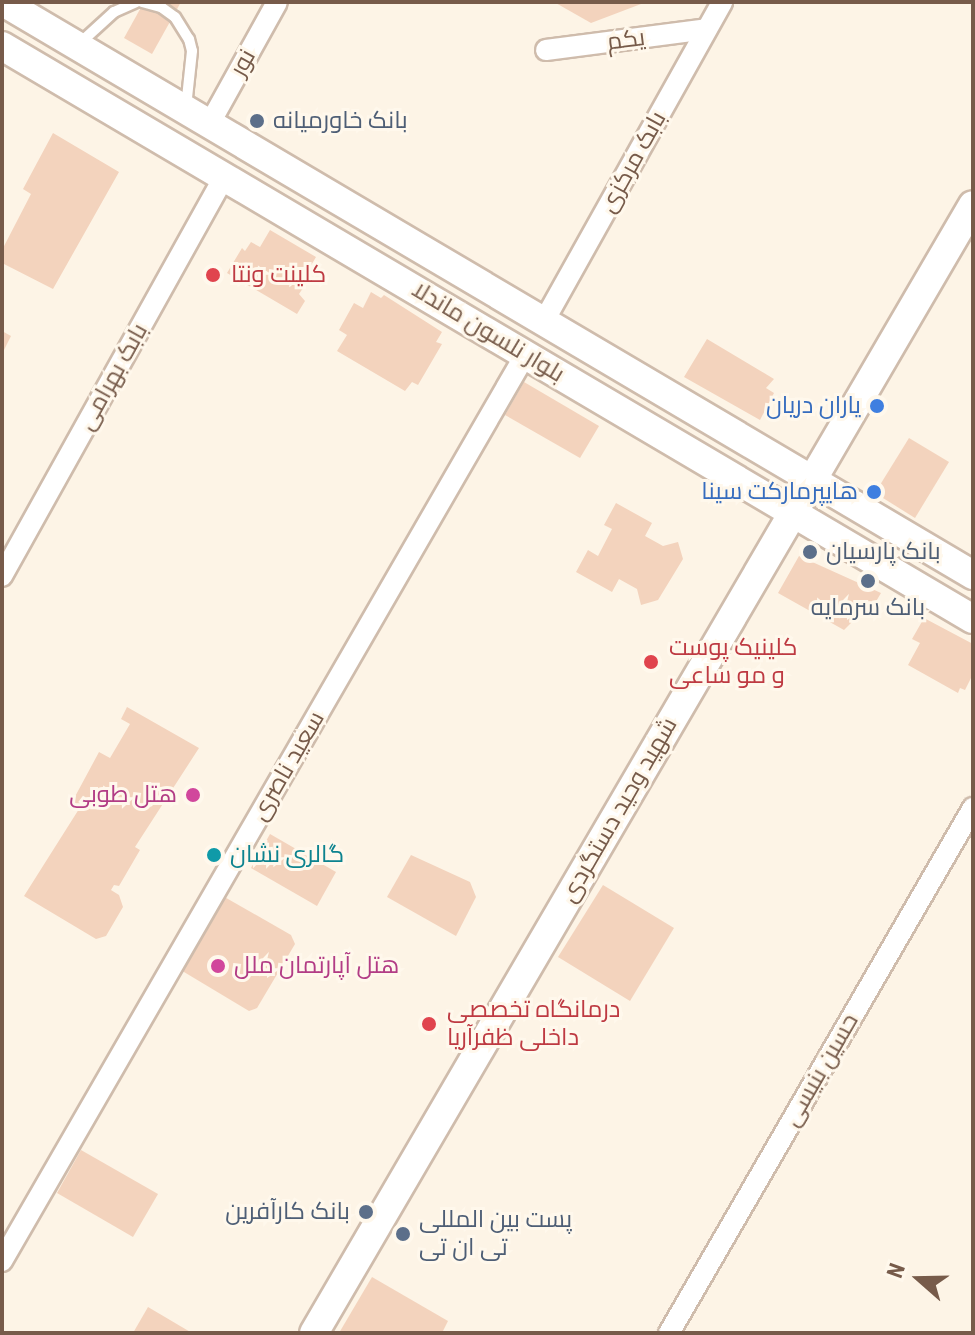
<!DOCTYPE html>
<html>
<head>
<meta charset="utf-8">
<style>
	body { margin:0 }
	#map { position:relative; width:975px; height:1335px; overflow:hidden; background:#fdf4e6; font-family:"Roboto Condensed",Cairo,sans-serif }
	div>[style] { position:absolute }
	.building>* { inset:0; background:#f3d3bd }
	.roads { filter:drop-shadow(2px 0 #cfbcac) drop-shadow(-2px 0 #cfbcac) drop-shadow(0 2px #cfbcac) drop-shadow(0 -2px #cfbcac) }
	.service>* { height:10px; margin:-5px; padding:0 5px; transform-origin:5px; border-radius:5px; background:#fff }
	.minor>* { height:20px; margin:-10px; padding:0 10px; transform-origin:10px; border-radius:10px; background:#fff }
	.secondary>* { height:28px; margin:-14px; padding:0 14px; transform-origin:14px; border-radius:14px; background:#fff }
	.dots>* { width:22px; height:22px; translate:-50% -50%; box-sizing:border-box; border:4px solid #fff8ec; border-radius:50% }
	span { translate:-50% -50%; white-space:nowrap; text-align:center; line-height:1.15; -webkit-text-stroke:6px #fff8ec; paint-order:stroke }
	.street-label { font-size:24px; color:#775b4a }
	.service-label { font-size:24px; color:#4e5e75 }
	.left { translate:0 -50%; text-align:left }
	.right { translate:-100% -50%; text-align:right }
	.health-label { font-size:24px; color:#be3a42 }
	.shop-label { font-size:24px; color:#366cbe }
	.hotel-label { font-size:24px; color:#b23c85 }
	.culture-label { font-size:24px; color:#0d838f }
	.frame { position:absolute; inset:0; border:4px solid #775b4a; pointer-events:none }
	.north { position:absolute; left:879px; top:1239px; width:80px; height:80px; -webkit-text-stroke:6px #fff8ec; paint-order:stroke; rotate:290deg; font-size:22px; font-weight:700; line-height:32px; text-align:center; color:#775b4a }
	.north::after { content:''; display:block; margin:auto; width:28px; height:36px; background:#775b4a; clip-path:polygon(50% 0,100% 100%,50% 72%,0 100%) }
</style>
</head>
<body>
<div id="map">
	<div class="building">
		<i style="clip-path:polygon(144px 2px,181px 2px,152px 54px,124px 38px)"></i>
		<i style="clip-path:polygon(554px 2px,637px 2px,641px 4px,591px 23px)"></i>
		<i style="clip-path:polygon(53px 133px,119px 172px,53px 289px,2px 263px,2px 250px,31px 194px,23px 189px)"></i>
		<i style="clip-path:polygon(270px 230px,316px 257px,301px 282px,305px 285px,299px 294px,305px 301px,297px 314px,227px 273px,242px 248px,245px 251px,251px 242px,260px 247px)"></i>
		<i style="clip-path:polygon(371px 292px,381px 298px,384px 295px,442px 332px,436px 342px,442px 344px,418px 385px,412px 382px,405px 391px,337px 351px,347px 335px,339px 330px,354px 303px,363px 308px)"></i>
		<i style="clip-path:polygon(2px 331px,11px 336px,2px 354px)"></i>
		<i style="clip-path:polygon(707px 339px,774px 379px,766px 388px,774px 393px,760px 420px,684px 377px)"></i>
		<i style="clip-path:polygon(524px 382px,599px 426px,580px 458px,505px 415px)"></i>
		<i style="clip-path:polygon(909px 438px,949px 462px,915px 518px,875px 493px)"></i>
		<i style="clip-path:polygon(616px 503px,652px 523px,645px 536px,663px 546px,678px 542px,683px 559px,658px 600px,641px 605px,637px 589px,619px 579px,612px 592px,576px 572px,588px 550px,598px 556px,612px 529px,604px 525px)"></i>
		<i style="clip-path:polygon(799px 556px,881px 593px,871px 610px,865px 609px,844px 630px,778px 593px)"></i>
		<i style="clip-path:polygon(924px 618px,973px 644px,973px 674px,965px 690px,960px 688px,958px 693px,908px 665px,920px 643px,912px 639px)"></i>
		<i style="clip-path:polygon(127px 707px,199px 748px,135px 847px,140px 850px,119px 886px,114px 885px,111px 890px,119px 895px,123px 907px,106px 936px,96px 939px,24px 896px,79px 809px,71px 804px,99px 752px,110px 758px,130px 724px,121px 719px)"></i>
		<i style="clip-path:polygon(270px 834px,336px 872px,317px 906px,251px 868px)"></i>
		<i style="clip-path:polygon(411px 855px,470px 882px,476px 897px,456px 936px,387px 897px)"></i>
		<i style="clip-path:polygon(603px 885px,674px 928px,630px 1001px,558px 957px)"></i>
		<i style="clip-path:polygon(221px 895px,291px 935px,295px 944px,257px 1008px,249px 1011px,179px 969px)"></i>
		<i style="clip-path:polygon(81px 1150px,158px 1194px,133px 1237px,57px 1193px)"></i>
		<i style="clip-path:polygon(372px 1277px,448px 1321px,442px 1333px,339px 1333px)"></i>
		<i style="clip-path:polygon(148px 1307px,192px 1333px,133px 1333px)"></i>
	</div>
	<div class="roads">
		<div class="service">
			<i style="left:142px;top:2px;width:20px;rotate:15deg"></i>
			<i style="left:161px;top:7px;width:17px;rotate:36deg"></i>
			<i style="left:175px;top:17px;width:26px;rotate:58deg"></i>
			<i style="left:189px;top:39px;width:12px;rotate:76deg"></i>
			<i style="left:192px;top:51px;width:56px;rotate:96.1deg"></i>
			<i style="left:80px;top:43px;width:46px;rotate:-42.4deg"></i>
			<i style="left:114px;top:12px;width:24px;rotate:-24deg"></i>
		</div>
		<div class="minor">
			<i style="left:546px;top:50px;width:162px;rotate:-7.4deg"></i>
			<i style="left:210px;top:123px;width:138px;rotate:-61deg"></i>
			<i style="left:544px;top:321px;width:365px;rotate:-60.8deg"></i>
			<i style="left:2px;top:576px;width:457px;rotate:-60.9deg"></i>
			<i style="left:2px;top:1261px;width:1046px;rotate:-60deg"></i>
			<i style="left:669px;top:1333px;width:607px;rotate:-59.93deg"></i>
		</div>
		<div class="secondary">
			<i style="left:3px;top:2px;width:1127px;rotate:30.57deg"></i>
			<i style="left:2px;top:46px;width:1127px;rotate:30.55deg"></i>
			<i style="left:314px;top:1333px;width:1306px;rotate:-59.71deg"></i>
		</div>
	</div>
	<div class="dots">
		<i style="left:257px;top:121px;background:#5c6f8a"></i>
		<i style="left:213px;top:275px;background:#e0444e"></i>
		<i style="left:877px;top:406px;background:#3f7fe0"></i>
		<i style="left:874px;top:492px;background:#3f7fe0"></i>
		<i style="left:810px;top:552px;background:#5c6f8a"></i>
		<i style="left:868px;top:581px;background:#5c6f8a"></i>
		<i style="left:651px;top:662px;background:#e0444e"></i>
		<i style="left:193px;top:795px;background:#d1479c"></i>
		<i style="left:214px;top:855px;background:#0f9aa8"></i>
		<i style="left:218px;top:966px;background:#d1479c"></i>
		<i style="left:429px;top:1024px;background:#e0444e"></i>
		<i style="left:366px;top:1212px;background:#5c6f8a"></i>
		<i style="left:403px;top:1234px;background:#5c6f8a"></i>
	</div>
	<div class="street-label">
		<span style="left:626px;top:40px;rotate:-7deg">یکم</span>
		<span style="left:243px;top:63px;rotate:-61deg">نور</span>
		<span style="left:633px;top:162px;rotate:-61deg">بابک مرکزی</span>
		<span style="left:488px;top:332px;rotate:31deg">بلوار نلسون ماندلا</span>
		<span style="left:113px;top:377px;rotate:-61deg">بابک بهرامی</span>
		<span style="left:288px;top:766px;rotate:-60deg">سعید ناصری</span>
		<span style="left:619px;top:810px;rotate:-60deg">شهید وحید دستگردی</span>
		<span style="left:821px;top:1070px;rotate:-60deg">حسین بنیسی</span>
	</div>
	<div class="service-label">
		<span class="left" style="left:273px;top:121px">بانک خاورمیانه</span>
		<span class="left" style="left:826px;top:552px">بانک پارسیان</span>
		<span style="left:868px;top:608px">بانک سرمایه</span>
		<span class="right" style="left:350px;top:1212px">بانک کارآفرین</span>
		<span class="left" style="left:419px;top:1234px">پست بین المللی<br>تی ان تی</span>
	</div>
	<div class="health-label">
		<span class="left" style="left:231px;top:275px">کلینت ونتا</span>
		<span class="left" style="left:669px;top:662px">کلینیک پوست<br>و مو ساعی</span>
		<span class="left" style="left:447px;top:1024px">درمانگاه تخصصی<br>داخلی ظفرآریا</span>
	</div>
	<div class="shop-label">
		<span class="right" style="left:861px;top:406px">یاران دریان</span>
		<span class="right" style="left:858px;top:492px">هایپرمارکت سینا</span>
	</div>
	<div class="hotel-label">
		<span class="right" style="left:177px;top:795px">هتل طوبی</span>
		<span class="left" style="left:234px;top:966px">هتل آپارتمان ملل</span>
	</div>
	<div class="culture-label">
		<span class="left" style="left:230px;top:855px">گالری نشان</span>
	</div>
	<div class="frame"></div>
	<div class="north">N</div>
</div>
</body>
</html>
